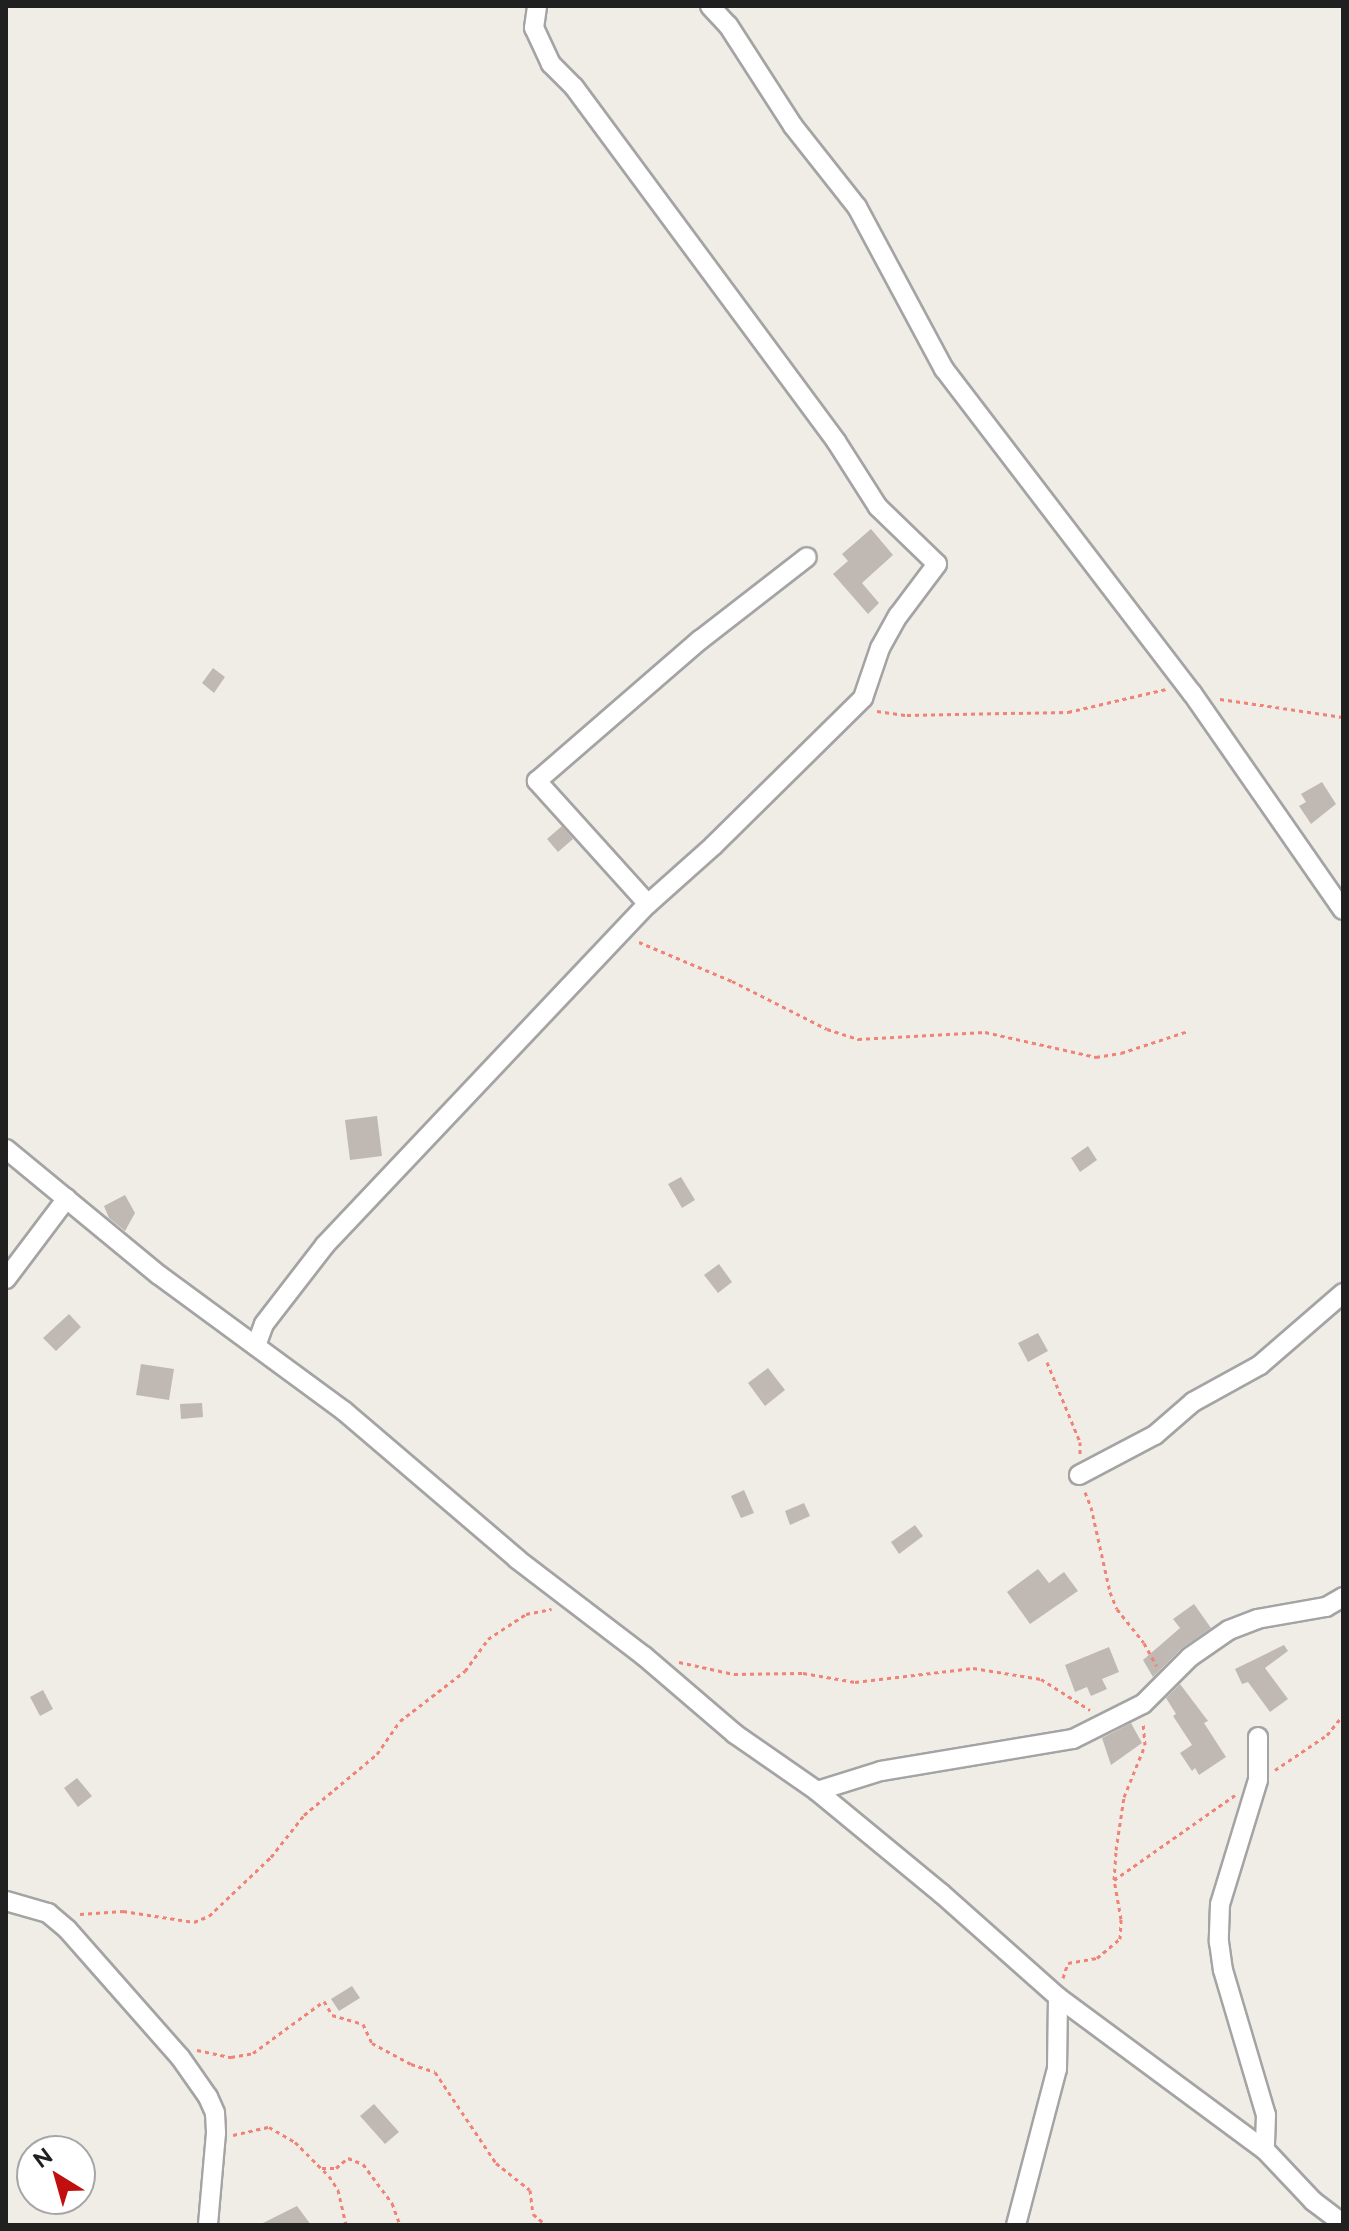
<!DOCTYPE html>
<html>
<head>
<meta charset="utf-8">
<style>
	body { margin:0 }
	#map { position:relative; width:1349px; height:2231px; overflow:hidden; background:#f0ede7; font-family:Raleway,sans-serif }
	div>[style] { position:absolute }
	.building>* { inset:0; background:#c0b9b3 }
	.path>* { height:3px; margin-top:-1.5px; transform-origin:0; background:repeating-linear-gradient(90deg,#f08377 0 4px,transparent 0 8px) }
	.roads { filter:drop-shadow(2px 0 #a4a4a4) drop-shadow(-2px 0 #a4a4a4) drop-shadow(0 2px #a4a4a4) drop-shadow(0 -2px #a4a4a4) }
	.street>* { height:18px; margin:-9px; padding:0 9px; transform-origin:9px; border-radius:9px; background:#fff }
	span { translate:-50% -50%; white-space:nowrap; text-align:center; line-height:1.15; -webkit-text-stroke:6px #fff; paint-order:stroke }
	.frame { position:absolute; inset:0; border:8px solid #202020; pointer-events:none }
	.north { position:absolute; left:16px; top:2135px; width:80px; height:80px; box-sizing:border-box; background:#fff; border:2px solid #a6a6a6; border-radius:50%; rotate:323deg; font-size:22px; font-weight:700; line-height:32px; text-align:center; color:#202020 }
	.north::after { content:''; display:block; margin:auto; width:28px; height:36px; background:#c10e0f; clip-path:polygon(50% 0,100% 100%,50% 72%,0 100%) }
</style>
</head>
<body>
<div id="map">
	<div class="building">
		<i style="clip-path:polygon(871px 529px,893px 555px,862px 583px,879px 603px,868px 614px,833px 574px,848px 561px,842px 554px)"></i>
		<i style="clip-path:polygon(213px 668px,225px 677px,214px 693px,202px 683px)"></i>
		<i style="clip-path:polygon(1322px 782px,1336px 804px,1311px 824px,1299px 806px,1306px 802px,1301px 794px)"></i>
		<i style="clip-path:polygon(562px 826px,573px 839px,558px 852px,547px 839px)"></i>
		<i style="clip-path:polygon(377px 1116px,382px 1156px,350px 1160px,345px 1120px)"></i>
		<i style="clip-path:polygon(1088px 1146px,1097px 1160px,1080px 1172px,1071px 1158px)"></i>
		<i style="clip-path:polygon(681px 1177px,695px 1200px,682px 1208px,668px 1184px)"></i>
		<i style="clip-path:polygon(125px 1195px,135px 1213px,125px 1231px,109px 1218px,104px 1206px)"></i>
		<i style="clip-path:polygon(719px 1264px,732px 1282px,718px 1293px,704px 1275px)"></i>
		<i style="clip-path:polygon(69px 1314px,81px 1327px,56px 1351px,43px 1338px)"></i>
		<i style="clip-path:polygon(1038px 1333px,1048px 1351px,1028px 1362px,1018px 1343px)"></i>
		<i style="clip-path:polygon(141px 1364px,174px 1369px,169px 1400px,136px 1395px)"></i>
		<i style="clip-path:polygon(768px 1368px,785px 1390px,765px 1406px,748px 1383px)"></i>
		<i style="clip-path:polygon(202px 1403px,203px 1417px,181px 1419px,180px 1404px)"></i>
		<i style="clip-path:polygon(744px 1490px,754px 1513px,741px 1518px,731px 1496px)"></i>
		<i style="clip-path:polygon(804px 1503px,810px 1516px,790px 1525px,785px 1511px)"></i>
		<i style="clip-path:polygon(915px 1525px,923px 1536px,899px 1554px,891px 1542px)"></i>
		<i style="clip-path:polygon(1038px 1569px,1049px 1583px,1064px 1572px,1078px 1591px,1030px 1624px,1007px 1592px)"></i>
		<i style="clip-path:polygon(1194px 1604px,1211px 1628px,1182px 1648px,1153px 1677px,1143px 1660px,1180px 1628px,1173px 1619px)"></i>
		<i style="clip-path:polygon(1284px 1645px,1288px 1651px,1265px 1668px,1288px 1699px,1270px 1712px,1248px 1682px,1242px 1684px,1235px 1669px)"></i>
		<i style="clip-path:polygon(1109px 1647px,1119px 1672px,1102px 1679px,1107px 1689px,1091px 1696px,1087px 1687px,1075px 1692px,1065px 1665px)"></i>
		<i style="clip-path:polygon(1180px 1684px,1208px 1721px,1204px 1723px,1226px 1757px,1199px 1775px,1195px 1768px,1192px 1771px,1180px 1753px,1192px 1745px,1173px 1716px,1176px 1714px,1166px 1698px)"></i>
		<i style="clip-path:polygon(43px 1690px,53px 1709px,40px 1716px,30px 1697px)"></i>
		<i style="clip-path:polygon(1131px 1723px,1142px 1743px,1111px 1765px,1102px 1738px)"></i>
		<i style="clip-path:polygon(77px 1778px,92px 1796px,78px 1807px,64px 1788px)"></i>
		<i style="clip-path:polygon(352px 1986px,360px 1998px,339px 2011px,331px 1999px)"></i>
		<i style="clip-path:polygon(374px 2104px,399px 2132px,385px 2144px,360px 2116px)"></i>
		<i style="clip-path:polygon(297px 2206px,311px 2225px,259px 2225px)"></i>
	</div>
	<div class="path">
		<i style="left:1220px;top:699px;width:124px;rotate:8.3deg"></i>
		<i style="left:877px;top:711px;width:30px;rotate:8deg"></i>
		<i style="left:907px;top:715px;width:161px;rotate:-1.1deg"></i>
		<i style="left:1068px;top:712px;width:101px;rotate:-13.2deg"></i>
		<i style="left:639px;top:942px;width:101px;rotate:22.8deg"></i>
		<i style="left:732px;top:981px;width:106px;rotate:26.8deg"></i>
		<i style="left:827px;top:1029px;width:33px;rotate:18deg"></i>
		<i style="left:858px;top:1039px;width:127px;rotate:-3.2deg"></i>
		<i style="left:985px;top:1032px;width:114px;rotate:12.7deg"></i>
		<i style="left:1096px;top:1057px;width:25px;rotate:-9deg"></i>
		<i style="left:1121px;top:1053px;width:71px;rotate:-18.2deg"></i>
		<i style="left:1047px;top:1362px;width:87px;rotate:67.6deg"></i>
		<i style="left:1080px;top:1442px;width:12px;rotate:90deg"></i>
		<i style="left:1085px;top:1492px;width:16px;rotate:68deg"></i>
		<i style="left:1091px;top:1507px;width:87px;rotate:77.4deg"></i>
		<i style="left:1110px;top:1592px;width:18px;rotate:68deg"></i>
		<i style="left:1117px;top:1609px;width:43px;rotate:51.5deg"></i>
		<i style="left:1144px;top:1643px;width:26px;rotate:61deg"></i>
		<i style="left:679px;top:1662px;width:56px;rotate:12.3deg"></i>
		<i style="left:734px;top:1674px;width:69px;rotate:-0.8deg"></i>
		<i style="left:803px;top:1673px;width:53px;rotate:9.8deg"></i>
		<i style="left:855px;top:1682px;width:119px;rotate:-6.8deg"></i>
		<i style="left:973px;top:1668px;width:69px;rotate:9.2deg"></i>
		<i style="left:1041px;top:1679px;width:58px;rotate:32.3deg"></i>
		<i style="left:1275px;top:1770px;width:63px;rotate:-33.9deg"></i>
		<i style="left:1327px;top:1735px;width:26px;rotate:-51deg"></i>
		<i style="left:1114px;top:1880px;width:148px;rotate:-35.1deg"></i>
		<i style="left:80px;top:1914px;width:43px;rotate:-4deg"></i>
		<i style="left:123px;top:1911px;width:72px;rotate:8.8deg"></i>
		<i style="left:194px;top:1922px;width:16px;rotate:-22deg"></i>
		<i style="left:209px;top:1916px;width:86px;rotate:-43.6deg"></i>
		<i style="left:271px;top:1857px;width:53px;rotate:-51.8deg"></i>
		<i style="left:304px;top:1815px;width:95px;rotate:-39.9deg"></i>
		<i style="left:377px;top:1754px;width:40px;rotate:-55.1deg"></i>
		<i style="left:400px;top:1721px;width:82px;rotate:-37.6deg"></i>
		<i style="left:465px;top:1671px;width:39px;rotate:-54deg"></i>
		<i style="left:488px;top:1639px;width:45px;rotate:-33.3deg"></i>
		<i style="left:526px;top:1614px;width:26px;rotate:-11deg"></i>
		<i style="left:1063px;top:1978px;width:16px;rotate:-72deg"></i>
		<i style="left:1068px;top:1963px;width:29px;rotate:-10deg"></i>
		<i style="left:1097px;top:1958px;width:30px;rotate:-40deg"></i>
		<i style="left:1120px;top:1939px;width:20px;rotate:-87deg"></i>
		<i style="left:1121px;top:1919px;width:40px;rotate:-100deg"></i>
		<i style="left:1114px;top:1880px;width:30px;rotate:-86deg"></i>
		<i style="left:1116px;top:1850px;width:54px;rotate:-81.4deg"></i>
		<i style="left:1124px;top:1797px;width:56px;rotate:-68deg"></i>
		<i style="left:1145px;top:1745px;width:21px;rotate:-95deg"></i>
		<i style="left:197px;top:2050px;width:35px;rotate:12deg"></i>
		<i style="left:231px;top:2057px;width:22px;rotate:-10deg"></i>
		<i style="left:253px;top:2053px;width:88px;rotate:-36.2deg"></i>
		<i style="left:324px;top:2001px;width:16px;rotate:60deg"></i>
		<i style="left:332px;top:2015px;width:32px;rotate:16deg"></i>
		<i style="left:363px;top:2024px;width:21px;rotate:65deg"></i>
		<i style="left:372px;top:2043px;width:44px;rotate:28.3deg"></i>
		<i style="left:411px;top:2064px;width:25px;rotate:18deg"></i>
		<i style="left:435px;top:2072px;width:110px;rotate:56.2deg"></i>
		<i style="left:496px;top:2163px;width:43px;rotate:38.5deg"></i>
		<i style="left:530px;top:2190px;width:24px;rotate:83deg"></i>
		<i style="left:533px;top:2214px;width:17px;rotate:40deg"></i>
		<i style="left:233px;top:2135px;width:37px;rotate:-13deg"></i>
		<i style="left:269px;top:2127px;width:30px;rotate:30deg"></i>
		<i style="left:295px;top:2142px;width:48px;rotate:45deg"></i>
		<i style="left:329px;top:2176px;width:17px;rotate:57deg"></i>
		<i style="left:338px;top:2190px;width:36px;rotate:77deg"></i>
		<i style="left:322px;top:2168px;width:14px"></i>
		<i style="left:336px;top:2168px;width:16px;rotate:-40deg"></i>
		<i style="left:348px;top:2158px;width:16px;rotate:22deg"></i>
		<i style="left:363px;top:2164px;width:49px;rotate:53.4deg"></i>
		<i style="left:392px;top:2203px;width:23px;rotate:70deg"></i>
	</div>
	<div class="roads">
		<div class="street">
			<i style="left:710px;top:6px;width:26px;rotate:47deg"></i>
			<i style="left:728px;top:25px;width:120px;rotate:57.2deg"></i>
			<i style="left:793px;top:126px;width:103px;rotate:51.7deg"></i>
			<i style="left:857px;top:207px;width:184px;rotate:61.8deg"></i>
			<i style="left:944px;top:369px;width:408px;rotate:52.6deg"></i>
			<i style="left:1192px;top:693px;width:264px;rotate:55.2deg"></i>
			<i style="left:648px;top:904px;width:166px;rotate:-132.1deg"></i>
			<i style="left:537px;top:781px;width:216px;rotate:-40.9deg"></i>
			<i style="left:700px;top:640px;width:135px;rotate:-37.8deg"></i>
			<i style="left:6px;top:1149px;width:198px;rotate:39.5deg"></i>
			<i style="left:159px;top:1275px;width:230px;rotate:36.3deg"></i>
			<i style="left:344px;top:1411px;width:228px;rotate:40.5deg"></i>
			<i style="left:517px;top:1559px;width:160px;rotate:37.4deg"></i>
			<i style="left:644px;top:1656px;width:120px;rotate:40.6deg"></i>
			<i style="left:735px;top:1734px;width:100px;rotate:34.8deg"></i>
			<i style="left:817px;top:1791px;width:162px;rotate:39.5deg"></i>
			<i style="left:942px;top:1894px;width:155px;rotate:41.6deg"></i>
			<i style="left:1058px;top:1997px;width:257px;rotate:36.5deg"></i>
			<i style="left:1265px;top:2150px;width:70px;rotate:46.7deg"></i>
			<i style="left:1313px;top:2201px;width:38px;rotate:37deg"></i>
			<i style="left:6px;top:1279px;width:101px;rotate:-53deg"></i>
			<i style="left:256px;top:1346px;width:23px;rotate:-70deg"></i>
			<i style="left:264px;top:1324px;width:100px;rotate:-52.3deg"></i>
			<i style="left:325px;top:1245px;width:470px;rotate:-46.6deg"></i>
			<i style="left:648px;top:904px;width:87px;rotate:-41.7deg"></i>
			<i style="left:713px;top:846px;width:211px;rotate:-44.6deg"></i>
			<i style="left:863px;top:698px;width:53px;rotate:-71.2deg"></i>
			<i style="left:880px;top:648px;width:37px;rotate:-61deg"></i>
			<i style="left:898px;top:616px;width:65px;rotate:-53.1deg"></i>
			<i style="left:937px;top:564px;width:82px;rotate:-136deg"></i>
			<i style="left:878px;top:507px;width:78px;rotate:-122.5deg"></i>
			<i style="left:836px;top:441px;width:440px;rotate:-126.5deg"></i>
			<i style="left:574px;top:87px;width:33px;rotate:-135deg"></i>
			<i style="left:551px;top:64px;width:40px;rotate:-115deg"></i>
			<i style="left:534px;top:28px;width:22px;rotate:-82deg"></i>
			<i style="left:1079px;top:1475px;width:86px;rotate:-27.8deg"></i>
			<i style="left:1155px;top:1435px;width:50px;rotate:-41deg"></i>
			<i style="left:1193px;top:1402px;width:77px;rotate:-28.9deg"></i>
			<i style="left:1260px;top:1365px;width:110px;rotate:-40.9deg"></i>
			<i style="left:1258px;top:1737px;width:43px;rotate:90deg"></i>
			<i style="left:1258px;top:1780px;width:130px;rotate:107deg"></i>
			<i style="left:1220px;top:1904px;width:38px;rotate:92deg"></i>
			<i style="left:1219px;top:1942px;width:28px;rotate:82deg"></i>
			<i style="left:1223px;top:1970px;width:151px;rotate:73.5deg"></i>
			<i style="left:1266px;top:2115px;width:35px;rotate:92deg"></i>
			<i style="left:817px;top:1791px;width:67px;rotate:-17.4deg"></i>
			<i style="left:881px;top:1771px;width:195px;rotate:-9.5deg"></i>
			<i style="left:1073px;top:1739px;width:78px;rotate:-26.6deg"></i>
			<i style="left:1143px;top:1704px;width:66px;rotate:-45deg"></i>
			<i style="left:1190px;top:1657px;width:47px;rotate:-34.7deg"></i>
			<i style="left:1229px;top:1630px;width:30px;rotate:-21deg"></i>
			<i style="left:1257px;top:1619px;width:70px;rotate:-9.9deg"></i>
			<i style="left:1326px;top:1607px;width:20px;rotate:-30deg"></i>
			<i style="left:6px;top:1901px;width:44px;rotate:15.9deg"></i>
			<i style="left:48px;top:1913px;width:25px;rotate:40deg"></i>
			<i style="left:67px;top:1929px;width:171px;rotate:48.6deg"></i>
			<i style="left:180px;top:2057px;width:49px;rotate:55deg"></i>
			<i style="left:208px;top:2097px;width:17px;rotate:66deg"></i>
			<i style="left:215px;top:2113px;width:20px;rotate:87deg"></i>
			<i style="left:216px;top:2133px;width:92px;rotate:95deg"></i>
			<i style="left:1016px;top:2225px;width:161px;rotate:-75.3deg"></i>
			<i style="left:1057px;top:2069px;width:72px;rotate:-89.2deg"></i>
		</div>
	</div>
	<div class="frame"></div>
	<div class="north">N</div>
</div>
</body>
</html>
